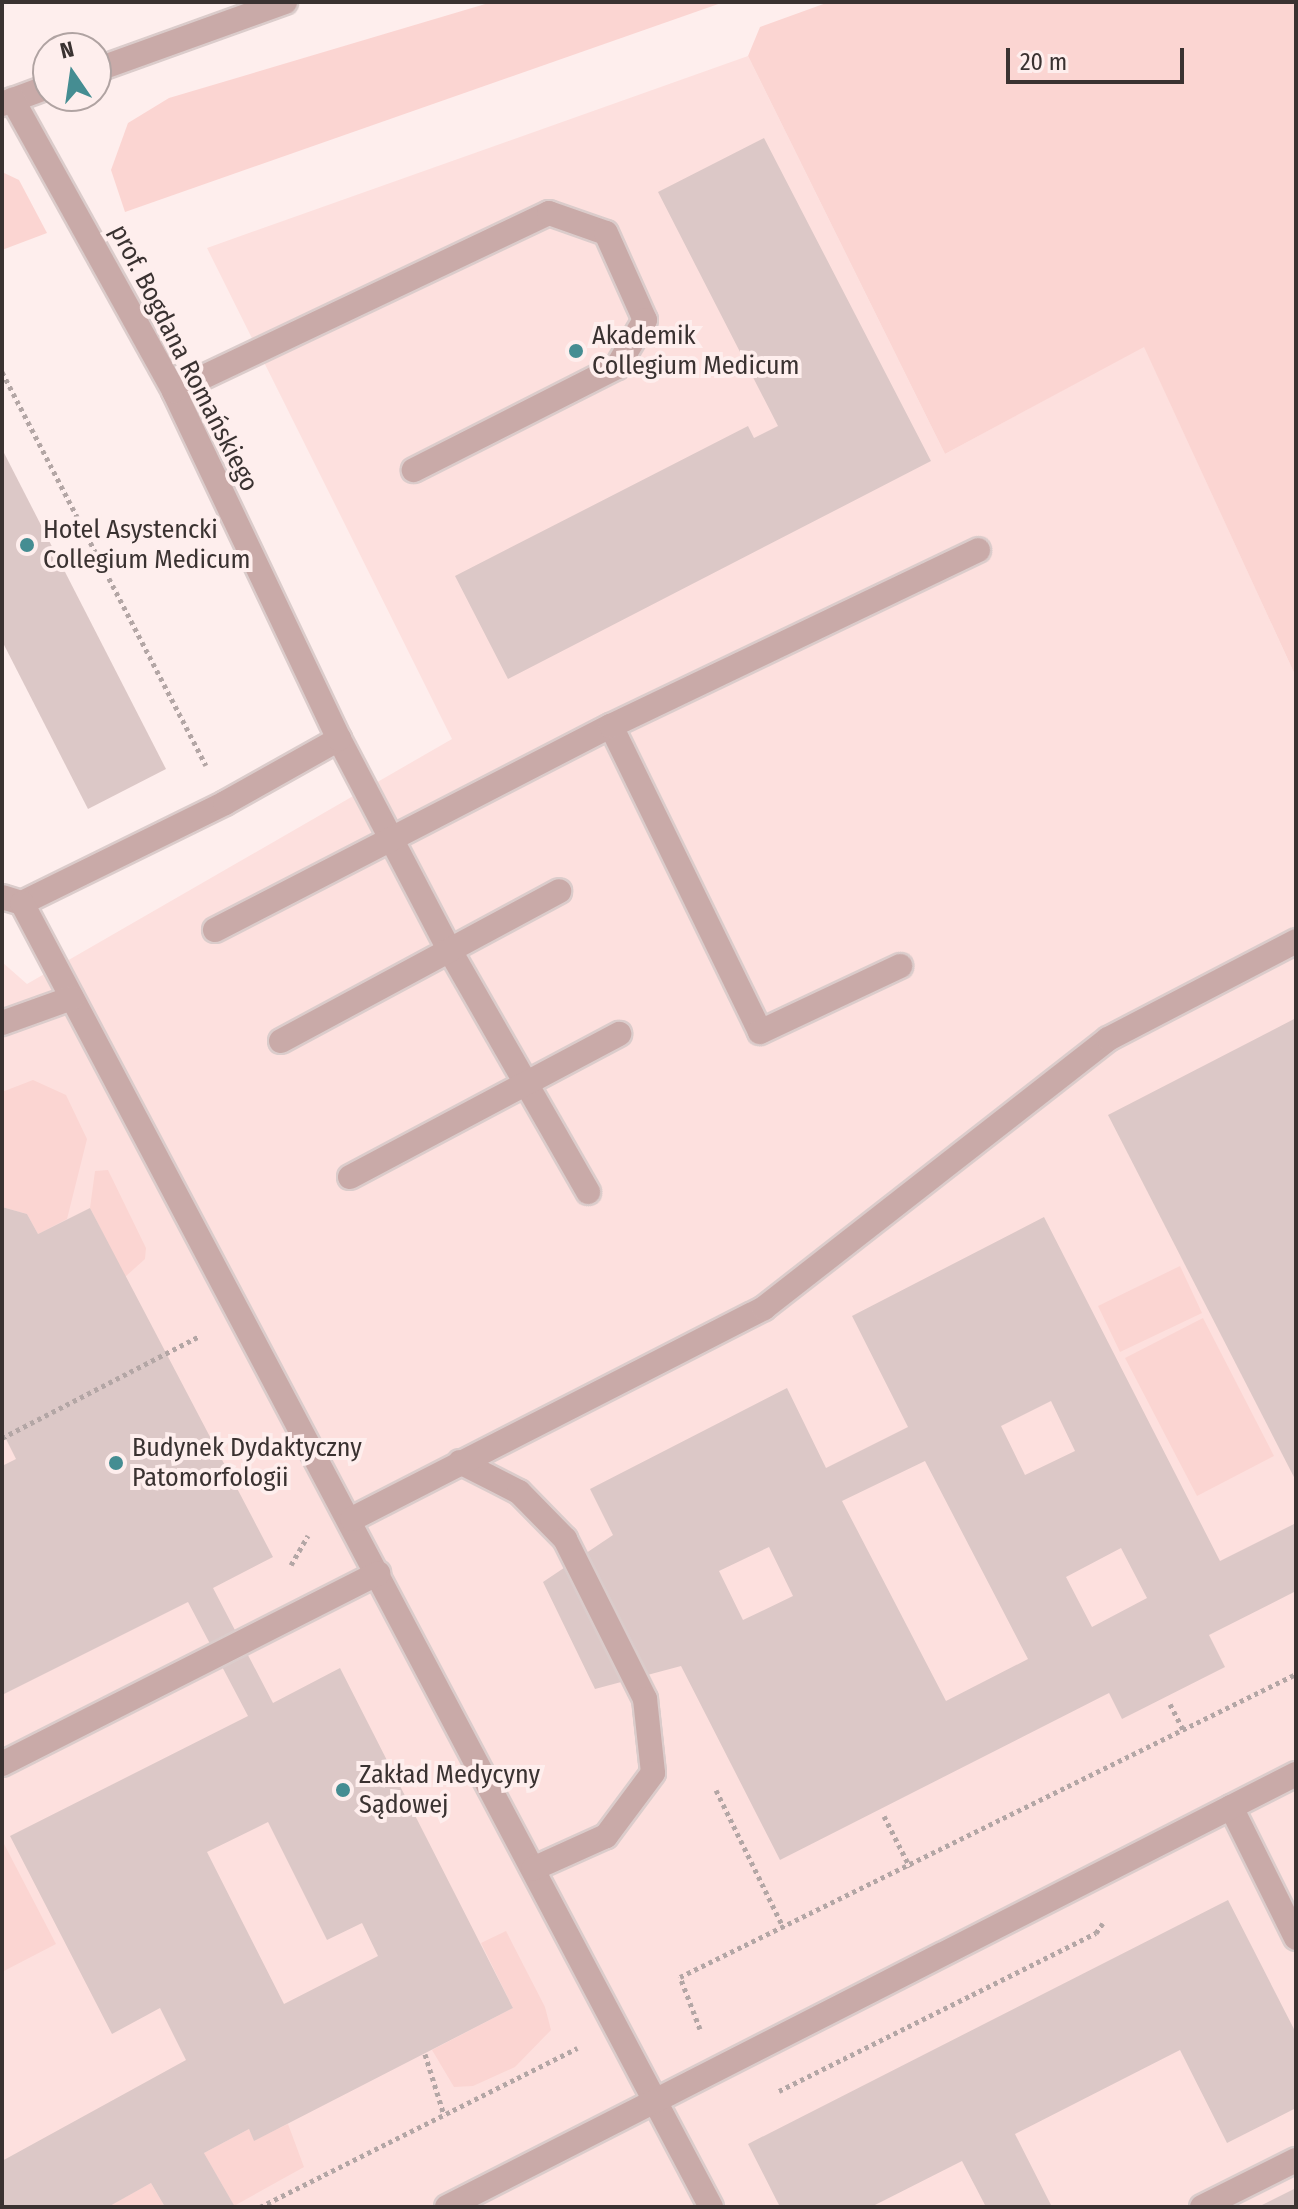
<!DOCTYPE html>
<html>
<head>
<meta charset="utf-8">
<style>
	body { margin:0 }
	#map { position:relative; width:1298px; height:2209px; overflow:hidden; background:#feeeed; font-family:"Fira Sans Condensed",sans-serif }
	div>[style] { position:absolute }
	.built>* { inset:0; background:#fde0de }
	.green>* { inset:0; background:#fbd5d2 }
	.building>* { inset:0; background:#dcc8c7 }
	.path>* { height:5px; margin-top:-2.5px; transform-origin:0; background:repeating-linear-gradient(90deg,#b3a6a5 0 4px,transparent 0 8px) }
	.roads { filter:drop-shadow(2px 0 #dbcccb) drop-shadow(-2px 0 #dbcccb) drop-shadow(0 2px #dbcccb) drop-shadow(0 -2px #dbcccb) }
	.minor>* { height:24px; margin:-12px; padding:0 12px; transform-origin:12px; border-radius:12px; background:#c9aaa8 }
	.dots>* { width:22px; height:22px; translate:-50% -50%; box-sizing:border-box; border:4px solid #feeeed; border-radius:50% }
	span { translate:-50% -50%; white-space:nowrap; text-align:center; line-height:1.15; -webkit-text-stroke:8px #feeeed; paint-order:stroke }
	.poi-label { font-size:26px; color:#3a3231 }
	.left { translate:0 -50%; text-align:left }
	.street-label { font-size:26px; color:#3a3231 }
	.frame { position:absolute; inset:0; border:4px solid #3a3231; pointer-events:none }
	.north { position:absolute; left:32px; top:32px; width:80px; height:80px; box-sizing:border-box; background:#feeeed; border:2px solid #b0a3a2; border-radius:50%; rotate:347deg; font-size:22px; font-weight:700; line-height:32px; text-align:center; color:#3a3231 }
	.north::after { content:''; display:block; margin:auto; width:28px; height:36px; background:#458d92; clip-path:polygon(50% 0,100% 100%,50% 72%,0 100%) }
	.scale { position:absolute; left:1006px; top:48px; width:178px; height:36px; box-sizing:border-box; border:4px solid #3a3231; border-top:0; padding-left:10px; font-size:24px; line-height:28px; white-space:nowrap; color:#3a3231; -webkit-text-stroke:6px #feeeed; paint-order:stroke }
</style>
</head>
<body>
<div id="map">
	<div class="built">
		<i style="clip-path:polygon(748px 56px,945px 454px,1144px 346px,1296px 677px,1296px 2207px,2px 2207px,2px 962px,27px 984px,452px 739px,207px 248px)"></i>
	</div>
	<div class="green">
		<i style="clip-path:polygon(492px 2px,724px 2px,125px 212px,111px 170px,128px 123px,169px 98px)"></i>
		<i style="clip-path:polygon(829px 2px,1296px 2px,1296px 677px,1144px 347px,945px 454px,748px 56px,760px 27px)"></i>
		<i style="clip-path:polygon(2px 172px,19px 180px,47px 233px,2px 250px)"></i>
		<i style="clip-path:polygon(33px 1080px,66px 1095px,87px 1139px,67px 1219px,38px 1234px,27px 1214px,2px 1207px,2px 1092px)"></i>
		<i style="clip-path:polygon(108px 1170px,146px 1248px,145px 1259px,125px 1277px,90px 1208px,95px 1171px)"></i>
		<i style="clip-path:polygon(1180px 1266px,1202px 1313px,1120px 1352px,1098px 1306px)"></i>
		<i style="clip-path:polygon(1203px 1318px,1274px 1456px,1197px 1496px,1125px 1358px)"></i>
		<i style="clip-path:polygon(2px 1840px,56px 1944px,2px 1972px)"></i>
		<i style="clip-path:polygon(506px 1931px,545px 2007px,551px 2030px,515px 2067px,473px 2086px,454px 2087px,432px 2050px,513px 2008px,481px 1943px)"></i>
		<i style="clip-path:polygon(288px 2124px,304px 2167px,234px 2206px,204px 2153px,249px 2129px,254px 2140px)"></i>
		<i style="clip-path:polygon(151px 2183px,165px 2207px,107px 2207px)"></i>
	</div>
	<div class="building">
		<i style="clip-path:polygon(764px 138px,931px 461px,508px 679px,455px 576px,748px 426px,754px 438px,778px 426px,658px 192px)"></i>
		<i style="clip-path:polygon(2px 449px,166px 769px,88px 809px,2px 641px)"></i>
		<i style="clip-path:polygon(1296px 1018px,1296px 1481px,1108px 1115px)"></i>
		<i style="clip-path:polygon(evenodd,2px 1207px,27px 1214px,38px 1234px,90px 1208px,273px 1557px,213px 1588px,273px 1703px,340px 1668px,513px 2008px,254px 2141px,249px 2129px,204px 2153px,235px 2207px,165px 2207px,151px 2183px,108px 2207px,2px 2207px,2px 2161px,186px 2060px,160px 2008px,112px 2034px,10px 1836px,248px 1716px,188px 1602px,2px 1695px,2px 1466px,16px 1459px,2px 1431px,2px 1207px,268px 1822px,327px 1940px,362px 1923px,378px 1956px,284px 2004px,207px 1852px,268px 1822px)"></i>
		<i style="clip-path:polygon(evenodd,1044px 1217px,1220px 1561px,1296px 1523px,1296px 1591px,1209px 1635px,1225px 1667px,1122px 1719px,1109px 1693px,780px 1860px,681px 1666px,595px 1689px,543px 1582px,613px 1535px,590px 1489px,787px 1388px,826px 1468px,908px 1427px,852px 1316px,1044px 1217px,1051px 1401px,1075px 1451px,1025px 1475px,1001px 1426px,1051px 1401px,1044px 1217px,925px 1461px,1028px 1659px,946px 1701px,842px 1501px,925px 1461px,1044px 1217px,769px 1547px,793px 1596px,743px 1620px,719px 1571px,769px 1547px,1044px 1217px,1121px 1548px,1147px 1598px,1092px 1627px,1066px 1577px,1121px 1548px)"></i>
		<i style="clip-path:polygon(1228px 1900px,1296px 2033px,1296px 2108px,1227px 2143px,1180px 2050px,1015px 2134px,1052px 2207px,986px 2207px,962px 2161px,871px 2207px,780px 2207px,748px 2144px)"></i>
		<i style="clip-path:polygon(1296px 2188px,1296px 2207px,1258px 2207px)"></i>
	</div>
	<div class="path">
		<i style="left:2px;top:372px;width:443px;rotate:62.6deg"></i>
		<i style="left:2px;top:1438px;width:223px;rotate:-27.3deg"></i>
		<i style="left:291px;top:1565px;width:34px;rotate:-60deg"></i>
		<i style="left:1170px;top:1704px;width:30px;rotate:63deg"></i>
		<i style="left:716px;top:1790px;width:153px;rotate:63.9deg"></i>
		<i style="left:884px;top:1816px;width:57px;rotate:63deg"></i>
		<i style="left:700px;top:2029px;width:56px;rotate:-111deg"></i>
		<i style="left:680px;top:1977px;width:686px;rotate:-26.19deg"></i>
		<i style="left:425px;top:2054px;width:64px;rotate:72.7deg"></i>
		<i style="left:779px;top:2091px;width:354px;rotate:-26.5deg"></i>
		<i style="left:1096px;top:1933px;width:12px;rotate:-55deg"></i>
		<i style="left:260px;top:2207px;width:355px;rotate:-26.6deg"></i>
	</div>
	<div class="roads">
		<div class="minor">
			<i style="left:96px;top:70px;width:201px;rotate:-19.8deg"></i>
			<i style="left:2px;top:104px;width:49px;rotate:-20.3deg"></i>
			<i style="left:174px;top:391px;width:415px;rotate:-25.4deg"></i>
			<i style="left:549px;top:213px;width:60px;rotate:19.3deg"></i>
			<i style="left:606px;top:233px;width:95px;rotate:65.9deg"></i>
			<i style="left:645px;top:320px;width:55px;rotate:120.8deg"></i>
			<i style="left:617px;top:367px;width:228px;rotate:153.1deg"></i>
			<i style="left:611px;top:726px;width:340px;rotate:64deg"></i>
			<i style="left:760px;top:1032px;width:155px;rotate:-25.2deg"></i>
			<i style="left:339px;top:739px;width:237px;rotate:62.4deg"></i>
			<i style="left:449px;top:949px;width:280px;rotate:60.2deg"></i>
			<i style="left:2px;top:897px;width:21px;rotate:17deg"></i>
			<i style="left:22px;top:903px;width:226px;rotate:-26.2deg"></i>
			<i style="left:225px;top:803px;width:131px;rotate:-29.3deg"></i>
			<i style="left:339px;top:739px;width:385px;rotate:-115.4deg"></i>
			<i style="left:174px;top:391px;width:333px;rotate:-119deg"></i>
			<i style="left:22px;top:903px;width:1475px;rotate:62.15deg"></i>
			<i style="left:215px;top:930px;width:445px;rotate:-27.3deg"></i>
			<i style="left:611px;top:726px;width:407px;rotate:-25.6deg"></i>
			<i style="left:2px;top:1023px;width:74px;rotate:-19.7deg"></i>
			<i style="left:281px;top:1041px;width:316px;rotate:-28.3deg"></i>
			<i style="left:350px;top:1177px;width:305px;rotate:-28deg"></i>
			<i style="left:460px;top:1462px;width:66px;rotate:27deg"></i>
			<i style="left:519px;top:1492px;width:66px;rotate:45.6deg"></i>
			<i style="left:565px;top:1539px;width:179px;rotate:63.4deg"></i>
			<i style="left:645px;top:1699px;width:74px;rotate:83.8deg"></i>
			<i style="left:653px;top:1773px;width:79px;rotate:126.7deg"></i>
			<i style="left:606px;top:1836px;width:80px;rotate:155.7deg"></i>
			<i style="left:352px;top:1519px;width:463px;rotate:-27.1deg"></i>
			<i style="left:764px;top:1308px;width:437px;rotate:-38deg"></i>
			<i style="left:1108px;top:1039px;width:212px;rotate:-27.5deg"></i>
			<i style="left:2px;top:1764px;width:422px;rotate:-26.9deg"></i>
			<i style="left:1231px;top:1807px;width:146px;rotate:63.6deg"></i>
			<i style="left:447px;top:2207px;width:953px;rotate:-27.02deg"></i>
			<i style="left:1202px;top:2207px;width:105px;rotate:-26.6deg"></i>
		</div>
	</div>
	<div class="dots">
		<i style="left:576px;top:351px;background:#458d92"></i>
		<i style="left:27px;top:545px;background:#458d92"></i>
		<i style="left:116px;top:1463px;background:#458d92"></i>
		<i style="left:343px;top:1790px;background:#458d92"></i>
	</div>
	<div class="poi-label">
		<span class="left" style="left:592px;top:351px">Akademik<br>Collegium Medicum</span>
		<span class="left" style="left:43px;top:545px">Hotel Asystencki<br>Collegium Medicum</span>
		<span class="left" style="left:132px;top:1463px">Budynek Dydaktyczny<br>Patomorfologii</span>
		<span class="left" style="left:359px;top:1790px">Zakład Medycyny<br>Sądowej</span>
	</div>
	<div class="street-label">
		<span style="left:184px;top:358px;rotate:63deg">prof. Bogdana Romańskiego</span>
	</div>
	<div class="frame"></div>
	<div class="north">N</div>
	<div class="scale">20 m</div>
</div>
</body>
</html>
